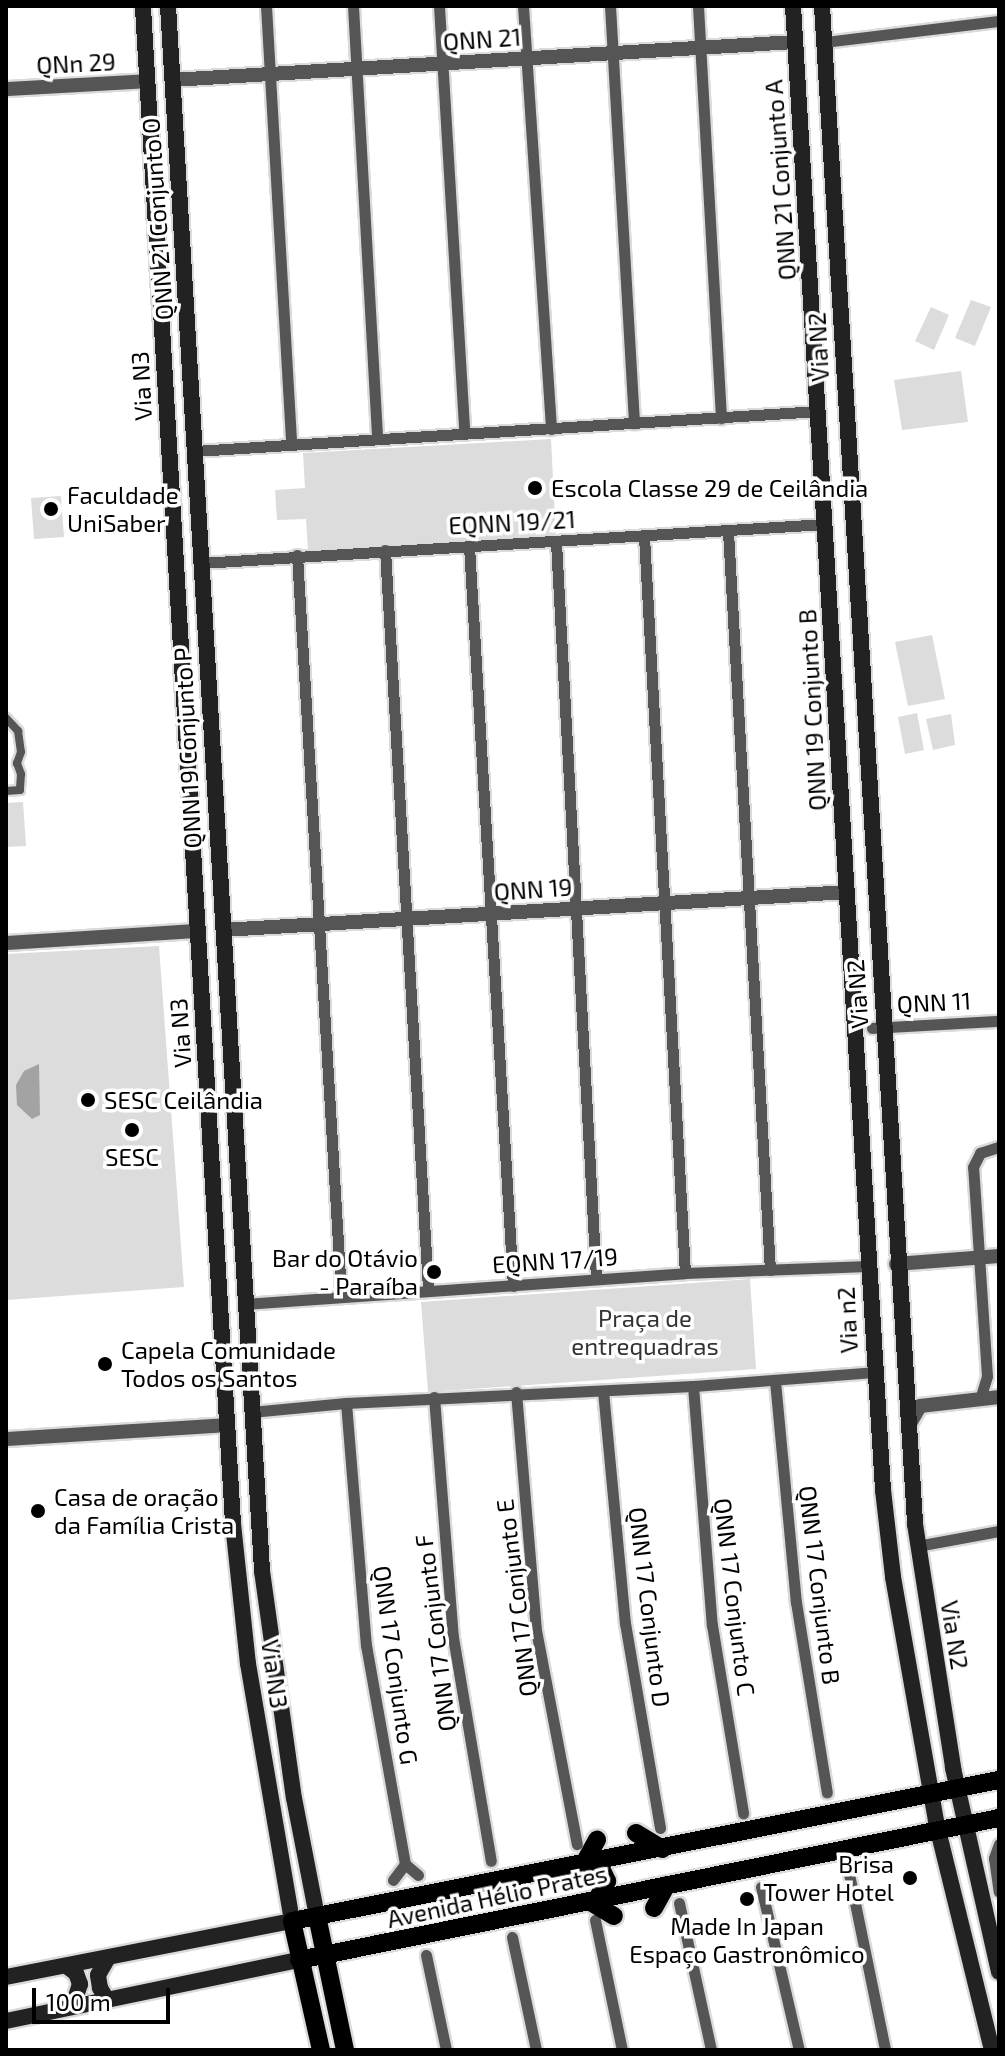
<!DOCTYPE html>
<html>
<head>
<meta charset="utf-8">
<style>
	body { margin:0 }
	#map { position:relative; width:1005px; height:2056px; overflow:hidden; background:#fff; font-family:"Exo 2",sans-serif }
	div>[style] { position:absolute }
	.green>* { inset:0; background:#dcdcdc }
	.water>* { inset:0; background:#a3a3a3 }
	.roads { filter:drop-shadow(2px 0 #dbdbdb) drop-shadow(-2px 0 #dbdbdb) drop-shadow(0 2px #dbdbdb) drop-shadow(0 -2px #dbdbdb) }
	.pedestrian>* { height:8px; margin:-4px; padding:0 4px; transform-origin:4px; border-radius:4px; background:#555 }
	.minor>* { height:11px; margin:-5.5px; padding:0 5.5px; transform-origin:5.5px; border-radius:5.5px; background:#555 }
	.tertiary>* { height:14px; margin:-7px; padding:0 7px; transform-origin:7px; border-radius:7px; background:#555 }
	.secondary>* { height:16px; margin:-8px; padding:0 8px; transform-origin:8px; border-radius:8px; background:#222 }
	.primary>* { height:18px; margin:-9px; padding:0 9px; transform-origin:9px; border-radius:9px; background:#000 }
	.dots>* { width:22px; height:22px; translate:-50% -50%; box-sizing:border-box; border:4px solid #fff; border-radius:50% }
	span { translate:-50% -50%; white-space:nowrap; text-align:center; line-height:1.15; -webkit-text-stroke:7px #fff; paint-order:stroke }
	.street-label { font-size:24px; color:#000 }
	.poi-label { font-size:24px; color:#000 }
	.left { translate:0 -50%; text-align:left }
	.right { translate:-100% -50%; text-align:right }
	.park-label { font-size:24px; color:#333 }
	.frame { position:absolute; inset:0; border:8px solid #000; pointer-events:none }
	.scale { position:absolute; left:32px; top:1988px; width:138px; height:36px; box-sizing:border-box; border:4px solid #000; border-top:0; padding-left:10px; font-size:24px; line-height:28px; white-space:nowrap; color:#000; -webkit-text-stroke:6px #fff; paint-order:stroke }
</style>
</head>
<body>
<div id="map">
	<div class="green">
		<i style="clip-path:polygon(971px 300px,991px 307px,975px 346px,955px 338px)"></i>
		<i style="clip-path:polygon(931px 307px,949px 315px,934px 350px,915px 341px)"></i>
		<i style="clip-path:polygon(961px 371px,968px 422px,902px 430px,894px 380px)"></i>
		<i style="clip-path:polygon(551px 439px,556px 537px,308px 551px,306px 519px,277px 520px,275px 490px,305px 488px,303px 453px)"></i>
		<i style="clip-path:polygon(61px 496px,64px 537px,34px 539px,31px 498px)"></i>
		<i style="clip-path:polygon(932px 635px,945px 699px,908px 706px,895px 642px)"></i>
		<i style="clip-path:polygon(917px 713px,924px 750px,905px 754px,898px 717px)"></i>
		<i style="clip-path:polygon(951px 714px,955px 745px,933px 750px,926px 719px)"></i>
		<i style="clip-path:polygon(23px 802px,26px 846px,6px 847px,6px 803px)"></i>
		<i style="clip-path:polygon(159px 946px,184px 1287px,6px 1300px,6px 954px)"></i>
		<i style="clip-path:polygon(750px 1279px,756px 1369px,428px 1392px,421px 1302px)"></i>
	</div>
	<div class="water">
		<i style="clip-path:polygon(39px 1064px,40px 1115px,32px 1119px,17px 1105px,16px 1085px,24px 1071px)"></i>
	</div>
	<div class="roads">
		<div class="pedestrian">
			<i style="left:6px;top:718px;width:18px;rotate:47deg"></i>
			<i style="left:18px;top:731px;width:21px;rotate:82deg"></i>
			<i style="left:21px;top:752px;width:12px;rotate:110deg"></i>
			<i style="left:17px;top:763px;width:12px;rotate:70deg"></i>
			<i style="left:21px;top:774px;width:16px;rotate:94deg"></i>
			<i style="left:20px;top:790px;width:14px;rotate:176deg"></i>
		</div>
		<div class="minor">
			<i style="left:266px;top:6px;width:439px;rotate:86.7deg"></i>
			<i style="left:353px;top:6px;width:433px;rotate:86.8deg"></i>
			<i style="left:439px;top:6px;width:427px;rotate:86.6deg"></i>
			<i style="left:523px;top:6px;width:424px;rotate:86.2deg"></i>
			<i style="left:610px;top:6px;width:418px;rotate:86.7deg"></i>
			<i style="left:698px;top:6px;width:413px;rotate:86.8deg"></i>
			<i style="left:825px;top:42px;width:175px;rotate:-6.9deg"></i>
			<i style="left:195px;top:451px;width:625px;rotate:-3.67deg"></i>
			<i style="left:728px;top:531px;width:740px;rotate:86.75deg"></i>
			<i style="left:644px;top:536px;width:738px;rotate:86.82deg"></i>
			<i style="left:556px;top:542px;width:738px;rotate:86.89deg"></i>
			<i style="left:469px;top:546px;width:741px;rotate:86.6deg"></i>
			<i style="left:385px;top:550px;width:740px;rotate:86.67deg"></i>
			<i style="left:297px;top:555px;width:740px;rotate:86.59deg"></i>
			<i style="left:201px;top:563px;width:625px;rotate:-3.58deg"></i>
			<i style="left:872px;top:1028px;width:127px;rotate:-3.2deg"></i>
			<i style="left:244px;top:1304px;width:442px;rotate:-4deg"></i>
			<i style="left:685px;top:1273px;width:183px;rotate:-2.2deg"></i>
			<i style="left:775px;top:1381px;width:222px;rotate:84.6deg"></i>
			<i style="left:796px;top:1602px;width:193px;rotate:80.8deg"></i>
			<i style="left:693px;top:1386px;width:240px;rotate:85.5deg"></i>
			<i style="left:712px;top:1625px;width:191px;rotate:80.6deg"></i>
			<i style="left:603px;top:1391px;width:233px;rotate:84.6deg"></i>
			<i style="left:625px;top:1623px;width:208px;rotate:80.3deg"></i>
			<i style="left:516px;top:1392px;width:239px;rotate:85.2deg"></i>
			<i style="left:536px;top:1630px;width:218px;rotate:79.2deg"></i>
			<i style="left:434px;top:1397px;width:241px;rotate:85.5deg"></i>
			<i style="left:453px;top:1637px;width:227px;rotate:80.4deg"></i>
			<i style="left:980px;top:1399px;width:24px;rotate:-73deg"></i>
			<i style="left:987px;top:1376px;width:209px;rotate:-93.8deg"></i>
			<i style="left:973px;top:1167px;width:16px;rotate:-63deg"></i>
			<i style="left:980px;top:1153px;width:20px;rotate:-18deg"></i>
			<i style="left:346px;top:1403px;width:243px;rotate:85.3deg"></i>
			<i style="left:366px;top:1645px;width:222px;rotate:79.9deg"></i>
			<i style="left:405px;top:1864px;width:20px;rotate:127deg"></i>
			<i style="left:251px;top:1412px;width:95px;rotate:-5.4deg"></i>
			<i style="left:346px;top:1403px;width:347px;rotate:-2.8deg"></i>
			<i style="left:693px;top:1386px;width:182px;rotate:-4.4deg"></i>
			<i style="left:917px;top:1546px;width:83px;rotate:-10.4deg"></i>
			<i style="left:999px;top:1844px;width:15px;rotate:110deg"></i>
			<i style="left:994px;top:1858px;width:34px;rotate:82deg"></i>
			<i style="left:405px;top:1864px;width:17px;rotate:40deg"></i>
			<i style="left:848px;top:1869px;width:185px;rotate:78.4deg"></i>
			<i style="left:761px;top:1887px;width:167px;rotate:76.9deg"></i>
			<i style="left:679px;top:1903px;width:150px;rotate:77.7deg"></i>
			<i style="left:595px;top:1920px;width:133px;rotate:78.3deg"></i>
			<i style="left:512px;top:1937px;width:116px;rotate:78deg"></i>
			<i style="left:426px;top:1955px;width:97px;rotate:78.1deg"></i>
		</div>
		<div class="tertiary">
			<i style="left:172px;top:80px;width:624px;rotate:-3.49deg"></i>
			<i style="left:6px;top:89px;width:142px;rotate:-3.2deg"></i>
			<i style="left:223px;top:930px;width:625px;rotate:-3.48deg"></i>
			<i style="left:6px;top:943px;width:191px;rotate:-3.6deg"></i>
			<i style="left:896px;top:1264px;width:103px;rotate:-4.4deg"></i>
			<i style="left:908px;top:1427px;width:24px;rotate:-60deg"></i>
			<i style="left:920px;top:1406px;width:80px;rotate:-6.5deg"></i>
			<i style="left:6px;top:1439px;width:220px;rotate:-3.6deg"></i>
		</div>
		<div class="secondary">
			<i style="left:168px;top:6px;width:1568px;rotate:86.56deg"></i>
			<i style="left:262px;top:1571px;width:229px;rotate:82deg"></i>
			<i style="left:294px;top:1798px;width:120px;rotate:79deg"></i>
			<i style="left:793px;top:6px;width:1487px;rotate:86.53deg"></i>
			<i style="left:883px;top:1490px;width:88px;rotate:83.4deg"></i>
			<i style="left:893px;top:1577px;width:249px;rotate:80deg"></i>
			<i style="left:936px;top:1822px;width:235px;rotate:76.2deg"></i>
			<i style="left:822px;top:6px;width:1521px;rotate:86.49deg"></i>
			<i style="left:915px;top:1524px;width:247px;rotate:81.1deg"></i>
			<i style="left:953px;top:1768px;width:209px;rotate:77.3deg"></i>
			<i style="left:68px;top:1967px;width:10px;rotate:37deg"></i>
			<i style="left:76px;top:1973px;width:12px;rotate:70deg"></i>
			<i style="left:80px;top:1984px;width:22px;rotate:108deg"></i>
			<i style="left:6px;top:1977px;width:291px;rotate:-11.1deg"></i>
			<i style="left:292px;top:1921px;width:261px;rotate:-99.7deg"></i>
			<i style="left:248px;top:1664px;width:142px;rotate:-96.1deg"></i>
			<i style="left:233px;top:1523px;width:1520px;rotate:-93.4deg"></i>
			<i style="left:106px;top:1998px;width:12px;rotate:-121deg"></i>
			<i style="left:100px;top:1988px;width:13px;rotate:-99deg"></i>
			<i style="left:98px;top:1975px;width:20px;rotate:-60deg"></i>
			<i style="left:6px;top:2021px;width:299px;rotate:-11.8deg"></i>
		</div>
		<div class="primary">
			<i style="left:636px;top:1833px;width:31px;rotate:31deg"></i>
			<i style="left:592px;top:1864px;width:8px;rotate:14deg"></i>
			<i style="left:600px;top:1866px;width:17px;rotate:65deg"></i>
			<i style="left:607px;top:1881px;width:21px;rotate:119deg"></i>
			<i style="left:583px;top:1865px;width:29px;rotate:-61deg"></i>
			<i style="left:589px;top:1901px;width:29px;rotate:31deg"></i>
			<i style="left:654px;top:1908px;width:26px;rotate:-61deg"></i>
			<i style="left:317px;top:1916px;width:137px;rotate:78.2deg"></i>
			<i style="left:299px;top:1960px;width:714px;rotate:-11.47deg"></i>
			<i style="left:321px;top:2050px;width:132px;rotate:-102.7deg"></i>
			<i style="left:292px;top:1921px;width:721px;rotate:-11.28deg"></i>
		</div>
	</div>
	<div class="dots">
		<i style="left:535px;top:488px;background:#000"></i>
		<i style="left:51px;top:509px;background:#000"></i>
		<i style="left:88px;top:1100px;background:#000"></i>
		<i style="left:132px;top:1130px;background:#000"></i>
		<i style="left:434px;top:1272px;background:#000"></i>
		<i style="left:105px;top:1364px;background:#000"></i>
		<i style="left:38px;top:1511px;background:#000"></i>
		<i style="left:910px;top:1878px;background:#000"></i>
		<i style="left:747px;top:1899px;background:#000"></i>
	</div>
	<div class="street-label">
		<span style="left:482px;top:39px;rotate:-4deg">QNN 21</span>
		<span style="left:76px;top:63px;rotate:-3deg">QNn 29</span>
		<span style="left:780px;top:180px;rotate:-94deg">QNN 21 Conjunto A</span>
		<span style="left:157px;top:219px;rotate:-94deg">QNN 21 Conjunto O</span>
		<span style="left:818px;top:347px;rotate:-93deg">Via N2</span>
		<span style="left:141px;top:386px;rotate:-93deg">Via N3</span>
		<span style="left:512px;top:522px;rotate:-3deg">EQNN 19/21</span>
		<span style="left:812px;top:710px;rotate:-93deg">QNN 19 Conjunto B</span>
		<span style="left:187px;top:748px;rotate:-93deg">QNN 19 Conjunto P</span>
		<span style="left:533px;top:889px;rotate:-4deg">QNN 19</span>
		<span style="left:857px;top:994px;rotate:-94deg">Via N2</span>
		<span style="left:934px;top:1002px;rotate:-3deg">QNN 11</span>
		<span style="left:180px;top:1033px;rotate:-94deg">Via N3</span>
		<span style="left:555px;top:1260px;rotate:-4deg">EQNN 17/19</span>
		<span style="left:847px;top:1320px;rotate:-93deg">Via n2</span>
		<span style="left:820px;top:1585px;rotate:83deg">QNN 17 Conjunto B</span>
		<span style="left:735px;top:1597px;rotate:83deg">QNN 17 Conjunto C</span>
		<span style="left:516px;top:1598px;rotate:-97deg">QNN 17 Conjunto E</span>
		<span style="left:650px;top:1607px;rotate:83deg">QNN 17 Conjunto D</span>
		<span style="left:435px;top:1633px;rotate:-97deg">QNN 17 Conjunto F</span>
		<span style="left:955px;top:1635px;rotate:81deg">Via N2</span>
		<span style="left:396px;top:1665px;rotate:82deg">QNN 17 Conjunto G</span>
		<span style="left:275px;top:1674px;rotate:82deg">Via N3</span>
		<span style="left:497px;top:1896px;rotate:-12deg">Avenida Hélio Prates</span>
	</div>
	<div class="poi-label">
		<span class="left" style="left:551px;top:488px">Escola Classe 29 de Ceilândia</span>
		<span class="left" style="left:67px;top:509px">Faculdade<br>UniSaber</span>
		<span class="left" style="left:104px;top:1100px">SESC Ceilândia</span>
		<span style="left:132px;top:1157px">SESC</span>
		<span class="right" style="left:418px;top:1272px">Bar do Otávio<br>- Paraíba</span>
		<span class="left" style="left:121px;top:1364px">Capela Comunidade<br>Todos os Santos</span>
		<span class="left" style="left:54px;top:1511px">Casa de oração<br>da Família Crista</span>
		<span class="right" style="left:894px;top:1878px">Brisa<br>Tower Hotel</span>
		<span style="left:747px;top:1940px">Made In Japan<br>Espaço Gastronômico</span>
	</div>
	<div class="park-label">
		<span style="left:645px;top:1332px">Praça de<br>entrequadras</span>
	</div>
	<div class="frame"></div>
	<div class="scale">100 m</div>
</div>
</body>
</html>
